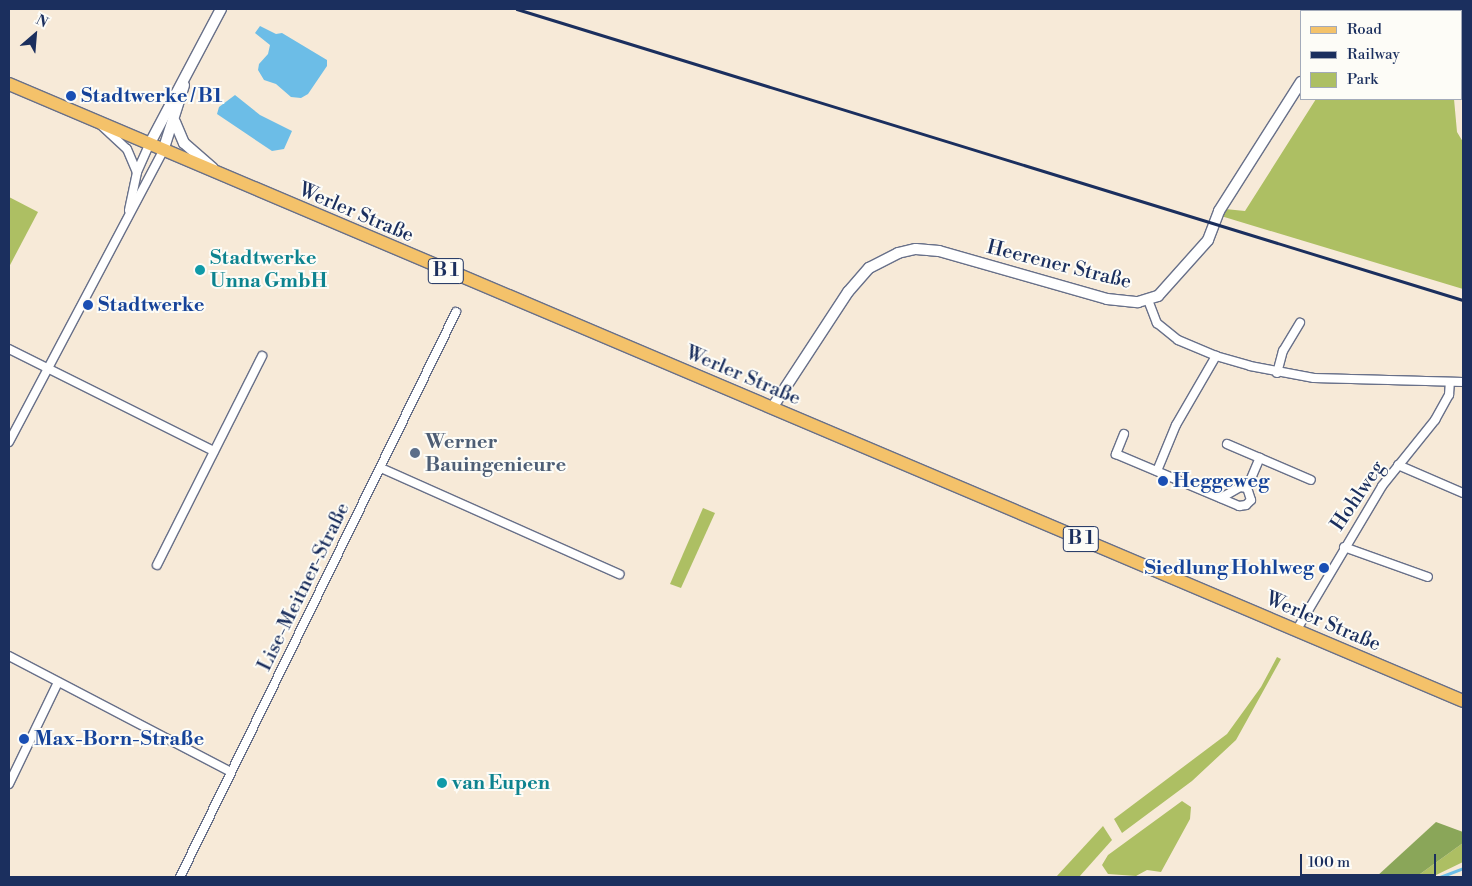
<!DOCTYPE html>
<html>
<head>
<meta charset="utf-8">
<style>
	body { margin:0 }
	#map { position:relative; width:1472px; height:886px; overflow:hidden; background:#f7ead8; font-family:"Libre Bodoni",serif }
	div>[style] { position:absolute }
	.green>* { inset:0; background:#adbf63 }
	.forest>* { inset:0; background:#8aa659 }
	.water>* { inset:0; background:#6cbde7 }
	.stream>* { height:2.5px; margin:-1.25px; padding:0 1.25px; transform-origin:1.25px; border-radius:1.25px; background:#6cbde7 }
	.roads { filter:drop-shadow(1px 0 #687089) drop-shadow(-1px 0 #687089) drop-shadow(0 1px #687089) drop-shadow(0 -1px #687089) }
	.minor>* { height:8px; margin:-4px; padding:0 4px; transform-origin:4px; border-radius:4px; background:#fff }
	.tertiary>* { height:10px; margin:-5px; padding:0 5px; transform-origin:5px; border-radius:5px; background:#fff }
	.primary>* { height:12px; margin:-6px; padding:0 6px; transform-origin:6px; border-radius:6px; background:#f4c26a }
	.rail>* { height:2.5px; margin:-1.25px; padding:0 1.25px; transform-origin:1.25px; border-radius:1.25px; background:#1b2f5e }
	.dots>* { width:14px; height:14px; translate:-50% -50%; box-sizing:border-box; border:2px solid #fdfcf7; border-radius:50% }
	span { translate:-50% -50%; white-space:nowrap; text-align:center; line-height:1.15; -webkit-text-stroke:4px #fdfcf7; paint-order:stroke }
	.shield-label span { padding:1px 4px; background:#fdfcf7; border:1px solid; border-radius:4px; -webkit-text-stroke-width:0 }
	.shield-label { font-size:19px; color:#1b2f5e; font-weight:700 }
	.transit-label { font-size:20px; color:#164399; font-weight:700 }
	.left { translate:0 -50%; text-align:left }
	.right { translate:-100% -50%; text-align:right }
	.street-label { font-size:20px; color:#1b2f5e }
	.culture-label { font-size:20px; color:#0d838f; font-weight:700 }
	.service-label { font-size:20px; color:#4e5e75; font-weight:700 }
	.frame { position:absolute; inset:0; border:10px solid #1b2f5e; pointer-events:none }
	.legend { position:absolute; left:1300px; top:10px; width:162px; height:90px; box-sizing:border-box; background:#fdfcf7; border:1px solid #a3aaba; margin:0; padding:6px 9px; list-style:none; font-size:15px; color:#1b2f5e }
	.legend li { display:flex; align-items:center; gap:10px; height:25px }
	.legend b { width:25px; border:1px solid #a3aaba }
	.north { position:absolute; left:10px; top:10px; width:50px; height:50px; -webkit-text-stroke:4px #fdfcf7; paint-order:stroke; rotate:27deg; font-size:14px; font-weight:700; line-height:20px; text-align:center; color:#1b2f5e }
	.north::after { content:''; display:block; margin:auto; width:18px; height:22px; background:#1b2f5e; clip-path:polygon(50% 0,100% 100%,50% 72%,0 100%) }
	.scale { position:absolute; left:1300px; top:854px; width:136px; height:22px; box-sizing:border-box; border:2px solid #1b2f5e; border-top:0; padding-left:6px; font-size:15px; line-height:18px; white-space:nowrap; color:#1b2f5e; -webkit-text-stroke:4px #fdfcf7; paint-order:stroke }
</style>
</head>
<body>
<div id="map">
	<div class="green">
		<i style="clip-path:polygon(1316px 99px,1454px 99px,1457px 132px,1463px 142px,1463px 289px,1221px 216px,1225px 209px,1245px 211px)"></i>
		<i style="clip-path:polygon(9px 197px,38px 212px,9px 267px)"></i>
		<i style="clip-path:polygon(703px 508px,715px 513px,681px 588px,670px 584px)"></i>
		<i style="clip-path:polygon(1277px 657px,1281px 659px,1236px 740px,1192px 781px,1122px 833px,1114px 819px,1227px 734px,1261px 687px)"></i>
		<i style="clip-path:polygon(1182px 801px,1191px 807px,1190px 819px,1161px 872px,1147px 870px,1136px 876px,1108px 874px,1102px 865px,1108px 855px)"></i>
		<i style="clip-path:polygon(1103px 826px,1112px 840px,1079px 877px,1056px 877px)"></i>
		<i style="clip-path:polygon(1463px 843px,1463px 862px,1432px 877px,1416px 877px)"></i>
	</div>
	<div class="forest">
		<i style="clip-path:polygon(1436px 822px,1463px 832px,1463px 843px,1416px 877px,1376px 877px)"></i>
	</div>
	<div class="water">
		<i style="clip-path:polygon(260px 26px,276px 34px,282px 33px,327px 60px,327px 66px,308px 94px,301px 98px,291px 97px,276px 84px,264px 80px,258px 70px,259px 64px,268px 54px,270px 45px,255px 33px)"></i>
		<i style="clip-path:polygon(235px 95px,260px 115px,292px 131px,284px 149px,272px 151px,217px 114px,219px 107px)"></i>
	</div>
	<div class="stream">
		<i style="left:1440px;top:877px;width:25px;rotate:-21deg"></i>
	</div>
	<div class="roads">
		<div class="minor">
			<i style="left:1440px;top:9px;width:3px;rotate:45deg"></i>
			<i style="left:1461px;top:20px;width:2px;rotate:27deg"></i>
			<i style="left:101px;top:125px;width:35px;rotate:43deg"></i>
			<i style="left:127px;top:149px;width:25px;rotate:67deg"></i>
			<i style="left:129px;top:210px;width:39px;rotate:-78deg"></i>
			<i style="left:137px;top:172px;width:30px;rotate:-66deg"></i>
			<i style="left:1148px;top:300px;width:25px;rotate:69deg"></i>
			<i style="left:1157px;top:323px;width:27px;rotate:39deg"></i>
			<i style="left:1178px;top:340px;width:41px;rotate:22.8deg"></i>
			<i style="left:1216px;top:356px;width:35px;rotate:16deg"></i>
			<i style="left:1250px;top:366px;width:65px;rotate:10.6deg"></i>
			<i style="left:1314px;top:378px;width:149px;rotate:1.5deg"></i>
			<i style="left:9px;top:349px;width:229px;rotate:26.5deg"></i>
			<i style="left:1277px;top:373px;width:23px;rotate:-75deg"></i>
			<i style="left:1283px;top:351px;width:33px;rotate:-59deg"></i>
			<i style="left:1124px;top:434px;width:22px;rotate:112deg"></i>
			<i style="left:1116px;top:454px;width:134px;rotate:22.9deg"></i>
			<i style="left:1239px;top:506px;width:7px;rotate:-8deg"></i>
			<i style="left:1246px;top:505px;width:7px;rotate:-45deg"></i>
			<i style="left:1251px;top:500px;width:13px;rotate:-108deg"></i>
			<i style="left:9px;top:442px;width:329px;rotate:-62.1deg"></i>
			<i style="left:1227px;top:444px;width:91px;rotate:23.2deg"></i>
			<i style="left:1398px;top:465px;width:71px;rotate:23.3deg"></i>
			<i style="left:381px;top:468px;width:261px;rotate:24deg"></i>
			<i style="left:1157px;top:471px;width:50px;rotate:-67.6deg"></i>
			<i style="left:1176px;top:425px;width:80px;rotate:-59.9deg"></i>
			<i style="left:1247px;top:488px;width:33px;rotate:-67deg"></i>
			<i style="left:1221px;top:498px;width:22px;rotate:-30deg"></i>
			<i style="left:1240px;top:487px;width:7px;rotate:8deg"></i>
			<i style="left:1344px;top:547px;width:89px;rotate:19.7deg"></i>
			<i style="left:157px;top:565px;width:234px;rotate:-63.3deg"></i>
			<i style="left:1296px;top:631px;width:169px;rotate:-59.3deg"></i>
			<i style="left:1382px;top:486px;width:85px;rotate:-51.2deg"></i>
			<i style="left:1435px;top:420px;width:29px;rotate:-61deg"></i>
			<i style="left:1449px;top:395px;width:13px;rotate:-86deg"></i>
			<i style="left:9px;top:656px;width:250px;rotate:27.6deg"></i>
			<i style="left:9px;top:784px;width:113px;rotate:-64.3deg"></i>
			<i style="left:180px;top:877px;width:629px;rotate:-63.96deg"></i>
		</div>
		<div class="tertiary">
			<i style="left:1347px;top:11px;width:3px;rotate:-45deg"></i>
			<i style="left:175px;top:122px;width:23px;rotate:67deg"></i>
			<i style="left:184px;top:143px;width:38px;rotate:41deg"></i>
			<i style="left:149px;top:145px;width:154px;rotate:-62.1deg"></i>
			<i style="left:163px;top:151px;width:69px;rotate:-72.3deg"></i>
			<i style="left:772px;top:408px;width:139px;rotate:-56.8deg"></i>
			<i style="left:848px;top:292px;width:32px;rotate:-49deg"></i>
			<i style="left:869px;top:268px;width:33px;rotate:-27deg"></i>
			<i style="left:898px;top:253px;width:18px;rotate:-13deg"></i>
			<i style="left:916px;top:249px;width:23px;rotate:5deg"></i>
			<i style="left:939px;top:251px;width:175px;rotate:15.9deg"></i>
			<i style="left:1107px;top:299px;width:31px;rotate:6deg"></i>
			<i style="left:1138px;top:302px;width:21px;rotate:-17deg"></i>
			<i style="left:1158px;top:296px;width:75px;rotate:-48.2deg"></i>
			<i style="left:1208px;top:240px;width:31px;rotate:-69deg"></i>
			<i style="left:1219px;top:211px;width:153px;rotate:-57.6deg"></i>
		</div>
		<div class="primary">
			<i style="left:9px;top:84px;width:1579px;rotate:22.99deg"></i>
		</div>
	</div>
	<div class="rail">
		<i style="left:517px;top:9px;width:990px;rotate:17.1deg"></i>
	</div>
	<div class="dots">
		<i style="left:71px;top:96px;background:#1a4fb4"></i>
		<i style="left:200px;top:270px;background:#0f9aa8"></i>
		<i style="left:88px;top:305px;background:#1a4fb4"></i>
		<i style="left:415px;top:453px;background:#5c6f8a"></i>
		<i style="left:1163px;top:481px;background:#1a4fb4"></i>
		<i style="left:1324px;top:568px;background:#1a4fb4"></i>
		<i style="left:24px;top:739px;background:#1a4fb4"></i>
		<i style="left:442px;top:783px;background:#0f9aa8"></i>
	</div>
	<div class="shield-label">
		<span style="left:446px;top:271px">B 1</span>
		<span style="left:1081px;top:539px">B 1</span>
	</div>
	<div class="transit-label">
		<span class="left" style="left:81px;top:96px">Stadtwerke / B1</span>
		<span class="left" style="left:98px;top:305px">Stadtwerke</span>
		<span class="left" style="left:1173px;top:481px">Heggeweg</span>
		<span class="right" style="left:1314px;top:568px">Siedlung Hohlweg</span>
		<span class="left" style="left:34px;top:739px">Max-Born-Straße</span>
	</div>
	<div class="street-label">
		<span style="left:356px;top:213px;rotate:23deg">Werler Straße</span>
		<span style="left:1059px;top:265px;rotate:14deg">Heerener Straße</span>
		<span style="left:743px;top:376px;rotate:23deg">Werler Straße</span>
		<span style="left:1358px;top:496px;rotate:-56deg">Hohlweg</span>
		<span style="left:304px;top:587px;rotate:-64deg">Lise-Meitner-Straße</span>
		<span style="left:1323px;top:622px;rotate:23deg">Werler Straße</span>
	</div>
	<div class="culture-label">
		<span class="left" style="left:210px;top:270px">Stadtwerke<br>Unna GmbH</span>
		<span class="left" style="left:452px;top:783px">van Eupen</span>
	</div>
	<div class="service-label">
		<span class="left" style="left:425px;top:454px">Werner<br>Bauingenieure</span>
	</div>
	<div class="frame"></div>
	<ul class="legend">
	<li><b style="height:6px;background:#f4c26a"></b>Road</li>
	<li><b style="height:6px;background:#1b2f5e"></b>Railway</li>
	<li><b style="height:14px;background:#adbf63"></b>Park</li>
	</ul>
	<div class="north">N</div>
	<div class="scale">100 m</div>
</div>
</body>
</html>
